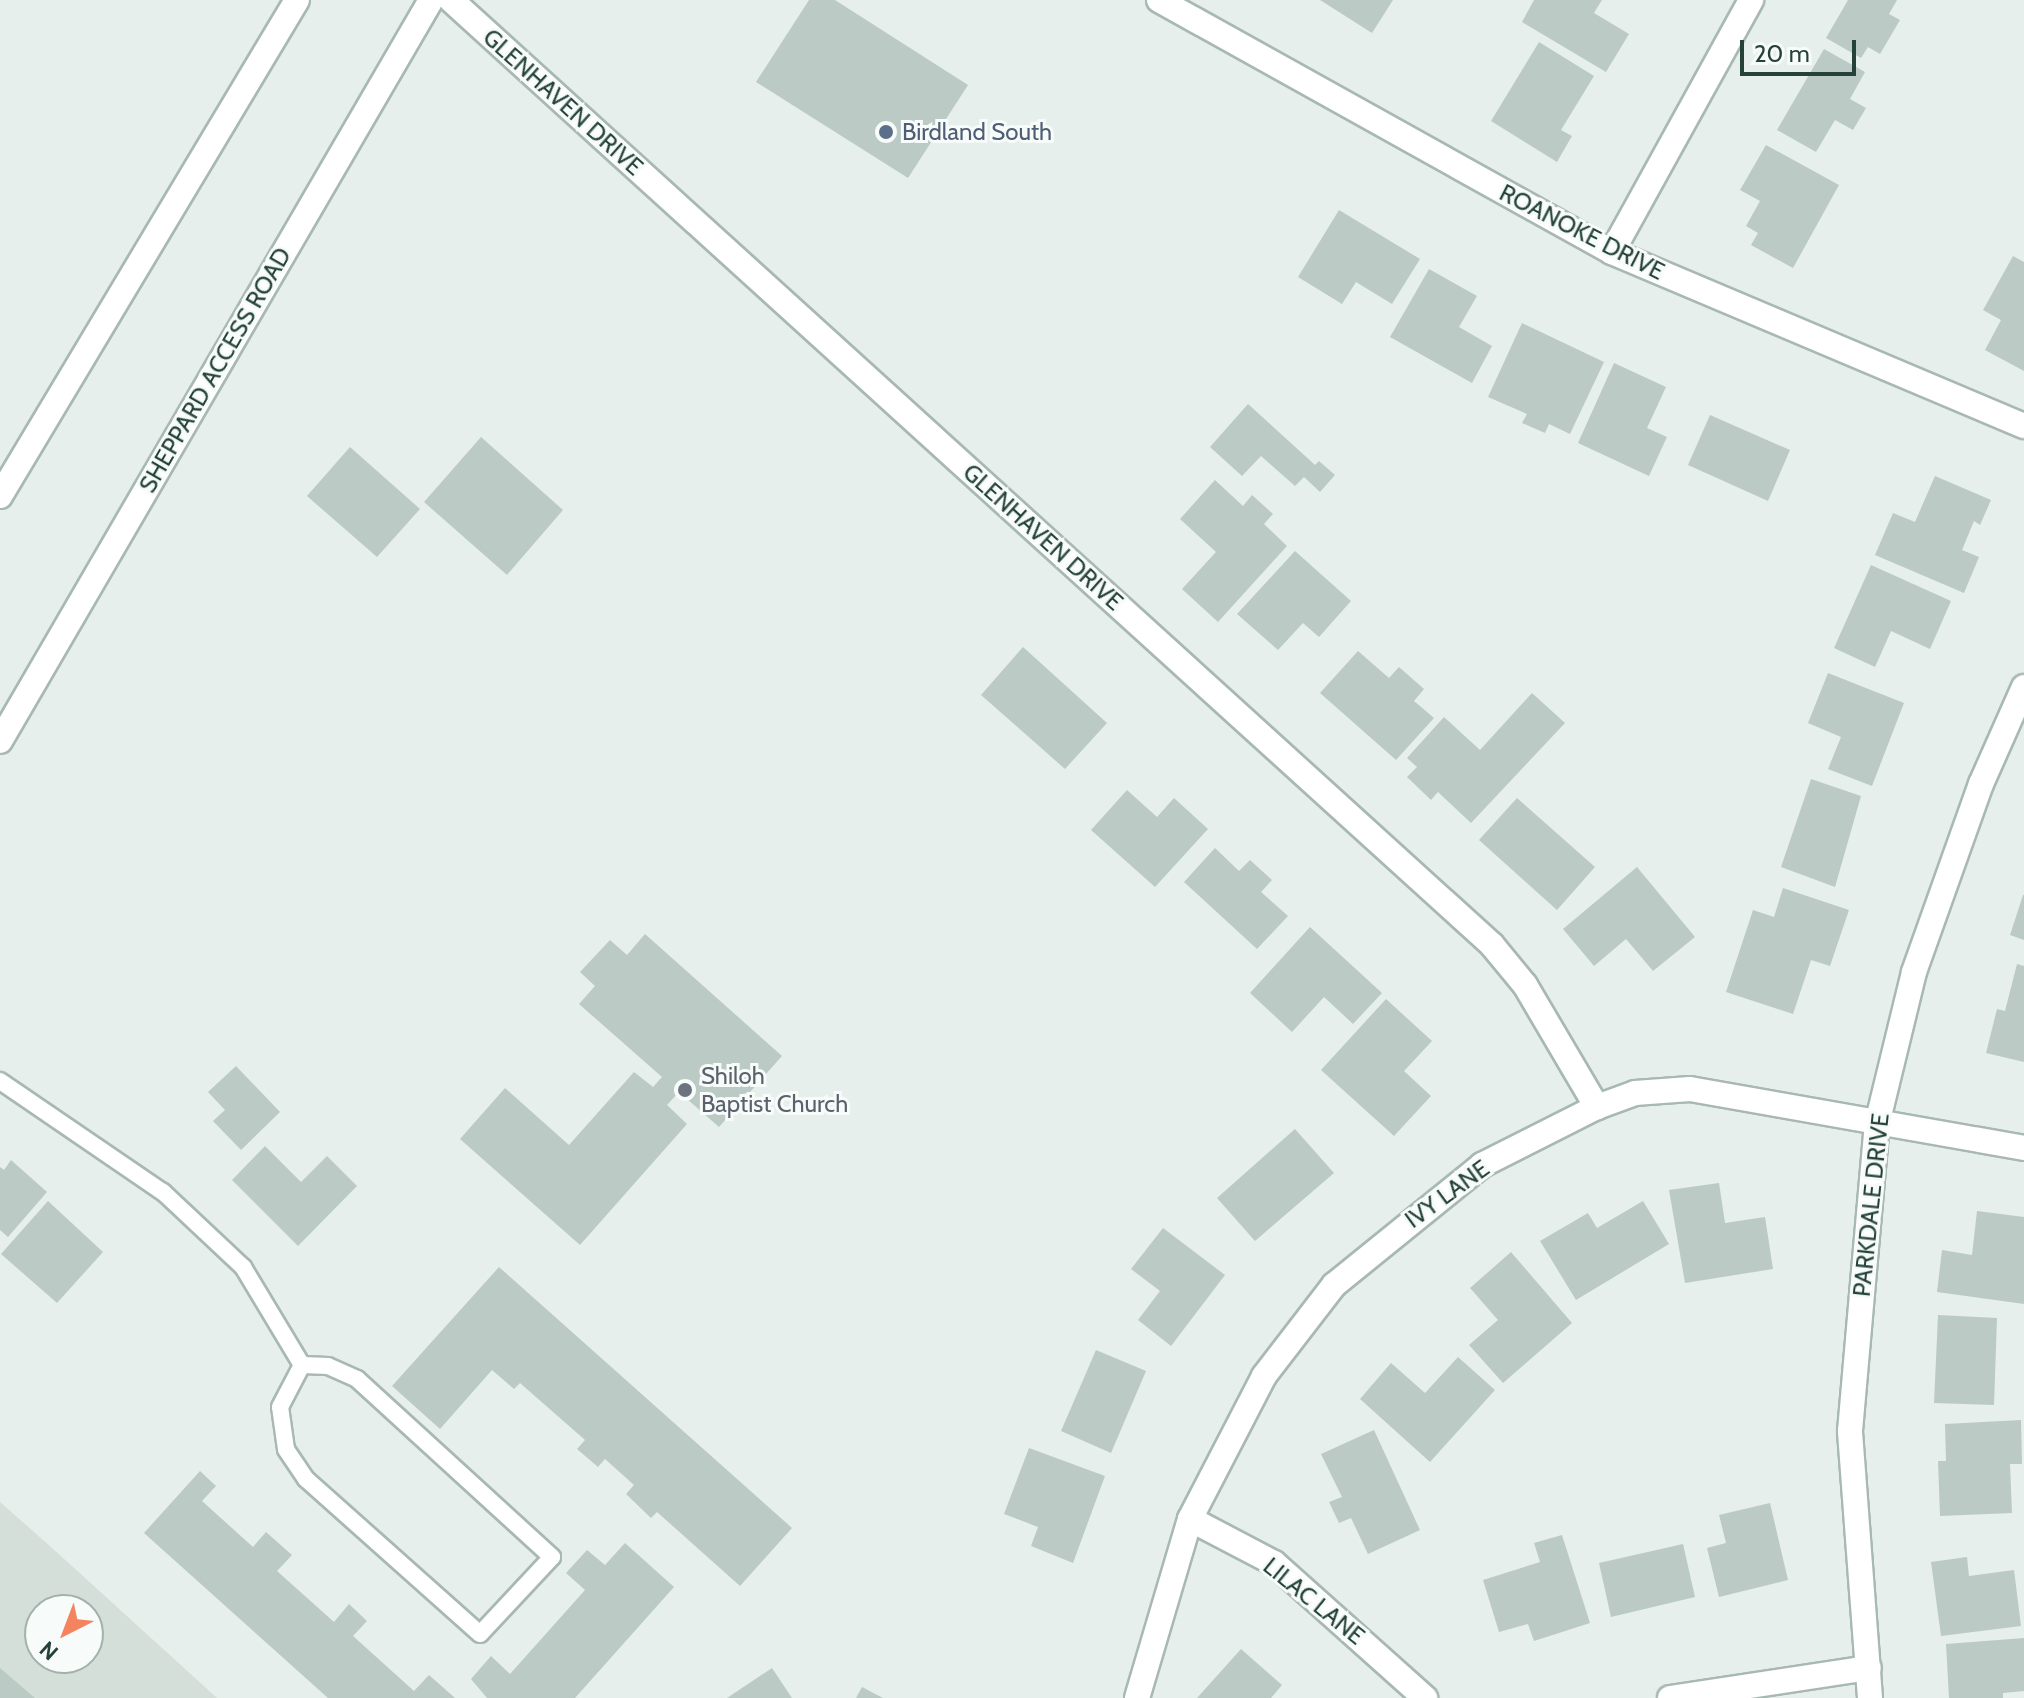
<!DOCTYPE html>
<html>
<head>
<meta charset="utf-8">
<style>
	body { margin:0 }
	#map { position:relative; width:2024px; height:1698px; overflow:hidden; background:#e6efeb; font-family:Cabin,sans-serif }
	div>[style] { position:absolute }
	.built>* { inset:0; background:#d4dfda }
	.building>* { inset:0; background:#bbcac4 }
	.roads { filter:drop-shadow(2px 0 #a8b8b2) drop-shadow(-2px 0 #a8b8b2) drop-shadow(0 2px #a8b8b2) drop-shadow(0 -2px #a8b8b2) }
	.service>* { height:16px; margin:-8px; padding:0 8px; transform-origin:8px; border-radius:8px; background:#fff }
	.minor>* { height:24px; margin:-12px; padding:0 12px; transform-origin:12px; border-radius:12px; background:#fff }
	.secondary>* { height:24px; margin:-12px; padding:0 12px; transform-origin:12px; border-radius:12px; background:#fff }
	.dots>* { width:22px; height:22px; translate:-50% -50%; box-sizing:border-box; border:4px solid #f7fbf9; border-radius:50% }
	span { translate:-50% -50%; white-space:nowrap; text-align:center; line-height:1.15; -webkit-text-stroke:6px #f7fbf9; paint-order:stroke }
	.street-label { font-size:24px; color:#24423a }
	.service-label { font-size:24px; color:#4e5e75 }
	.left { translate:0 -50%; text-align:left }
	.worship-label { font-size:24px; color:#5b616d }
	.north { position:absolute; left:24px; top:1594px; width:80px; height:80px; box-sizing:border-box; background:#f7fbf9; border:2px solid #a3b1ad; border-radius:50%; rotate:222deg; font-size:22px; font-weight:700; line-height:32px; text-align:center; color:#24423a }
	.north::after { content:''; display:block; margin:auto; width:28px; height:36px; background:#f4845f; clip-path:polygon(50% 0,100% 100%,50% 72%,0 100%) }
	.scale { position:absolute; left:1740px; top:40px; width:116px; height:36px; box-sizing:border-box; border:4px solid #24423a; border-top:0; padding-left:10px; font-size:24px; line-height:28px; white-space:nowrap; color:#24423a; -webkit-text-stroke:6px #f7fbf9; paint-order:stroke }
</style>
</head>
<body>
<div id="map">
	<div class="built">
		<i style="clip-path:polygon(evenodd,0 1502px,51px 1547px,217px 1698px,0 1698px,0 1502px,40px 1610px,88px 1610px,88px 1658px,40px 1658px,40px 1610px)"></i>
	</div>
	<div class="building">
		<i style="clip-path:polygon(809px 0,835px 0,968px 85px,908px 178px,756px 82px)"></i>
		<i style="clip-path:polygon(1320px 0,1393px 0,1372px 33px)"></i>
		<i style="clip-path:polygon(1534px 0,1602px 0,1594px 13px,1629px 34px,1606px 72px,1522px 22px)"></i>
		<i style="clip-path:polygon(1848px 0,1897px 0,1889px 14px,1900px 20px,1880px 54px,1868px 47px,1861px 58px,1826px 38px)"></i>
		<i style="clip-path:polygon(1539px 42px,1594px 76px,1561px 130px,1572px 136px,1557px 162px,1491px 121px)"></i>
		<i style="clip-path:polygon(1824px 49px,1865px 72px,1850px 99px,1866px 108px,1853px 130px,1835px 120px,1816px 152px,1777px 130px)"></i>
		<i style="clip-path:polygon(1766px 145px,1839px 185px,1793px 268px,1751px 245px,1758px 233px,1746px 226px,1760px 201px,1740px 190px)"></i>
		<i style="clip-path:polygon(1339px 210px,1420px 259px,1392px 304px,1356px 282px,1342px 304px,1298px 277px)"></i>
		<i style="clip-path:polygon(2013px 256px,2024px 262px,2024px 371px,1985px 350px,2001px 320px,1983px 310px)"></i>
		<i style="clip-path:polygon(1429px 269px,1477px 296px,1459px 327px,1492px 346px,1472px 383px,1390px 337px)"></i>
		<i style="clip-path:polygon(1522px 323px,1604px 362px,1570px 434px,1549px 424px,1545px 433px,1522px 423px,1527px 414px,1488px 397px)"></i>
		<i style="clip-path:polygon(1614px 363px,1666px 387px,1647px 428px,1667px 437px,1649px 476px,1578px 443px)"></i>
		<i style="clip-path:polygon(1248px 404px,1315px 465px,1319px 461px,1335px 475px,1320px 492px,1304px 477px,1295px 486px,1261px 456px,1242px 476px,1210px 447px)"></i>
		<i style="clip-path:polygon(1710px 415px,1790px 450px,1768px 501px,1688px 465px)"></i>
		<i style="clip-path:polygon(481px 437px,563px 510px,507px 575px,424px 502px)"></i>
		<i style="clip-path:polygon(350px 447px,420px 509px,377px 557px,307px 496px)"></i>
		<i style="clip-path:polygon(1935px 476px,1991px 500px,1980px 525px,1974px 521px,1962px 550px,1979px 557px,1964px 593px,1875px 555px,1893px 513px,1915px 522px)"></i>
		<i style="clip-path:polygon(1215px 480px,1243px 506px,1252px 495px,1273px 514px,1264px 524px,1287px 546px,1218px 622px,1182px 589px,1216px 552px,1180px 519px)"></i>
		<i style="clip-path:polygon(1295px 551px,1351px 601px,1319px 637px,1303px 623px,1278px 650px,1237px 614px)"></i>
		<i style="clip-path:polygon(1871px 565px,1951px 601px,1930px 649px,1891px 631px,1875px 667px,1834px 648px)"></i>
		<i style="clip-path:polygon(1023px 647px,1107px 723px,1065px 769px,981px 695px)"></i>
		<i style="clip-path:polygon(1358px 651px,1389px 678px,1399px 667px,1424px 689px,1414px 701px,1434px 718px,1396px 760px,1320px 693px)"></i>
		<i style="clip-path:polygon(1828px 673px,1904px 703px,1872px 786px,1828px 769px,1841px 737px,1808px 723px)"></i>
		<i style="clip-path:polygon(1532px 693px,1565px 723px,1471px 823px,1438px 792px,1431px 800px,1407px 777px,1417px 767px,1407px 758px,1444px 717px,1480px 750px)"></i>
		<i style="clip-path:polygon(1811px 779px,1861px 796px,1835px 887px,1781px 867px)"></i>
		<i style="clip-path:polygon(1127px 790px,1157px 817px,1174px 798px,1208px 829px,1155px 887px,1091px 830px)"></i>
		<i style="clip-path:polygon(1517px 798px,1595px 867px,1557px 910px,1479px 840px)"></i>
		<i style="clip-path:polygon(1215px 848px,1239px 871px,1250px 860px,1272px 880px,1261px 892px,1288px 916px,1257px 949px,1184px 882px)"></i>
		<i style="clip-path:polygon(1637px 867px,1695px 937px,1653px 971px,1626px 939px,1594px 966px,1563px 929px)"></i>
		<i style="clip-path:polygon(1783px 888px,1849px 910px,1830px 966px,1811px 960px,1793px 1014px,1726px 992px,1753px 910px,1774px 917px)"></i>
		<i style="clip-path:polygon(2023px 895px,2024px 895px,2024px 940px,2010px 935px)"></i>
		<i style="clip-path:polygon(1310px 927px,1382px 993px,1353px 1024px,1324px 997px,1292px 1032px,1250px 993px)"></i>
		<i style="clip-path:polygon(645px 934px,782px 1056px,719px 1127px,679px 1092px,667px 1105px,687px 1124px,580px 1245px,460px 1139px,505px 1088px,569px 1145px,634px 1072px,653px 1087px,662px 1077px,579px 1004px,595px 986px,580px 972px,610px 940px,627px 955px)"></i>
		<i style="clip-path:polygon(2017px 964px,2024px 966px,2024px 1062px,1986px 1053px,1997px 1009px,2005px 1011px)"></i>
		<i style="clip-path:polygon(1386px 999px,1432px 1041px,1404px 1071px,1431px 1096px,1394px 1136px,1321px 1070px)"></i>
		<i style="clip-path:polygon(236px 1066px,280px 1112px,241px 1150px,213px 1121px,225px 1110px,208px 1092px)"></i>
		<i style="clip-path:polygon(1295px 1129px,1334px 1173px,1255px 1241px,1217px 1198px)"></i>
		<i style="clip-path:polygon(265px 1146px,301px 1182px,327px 1156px,357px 1186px,298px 1246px,232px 1180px)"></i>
		<i style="clip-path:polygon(11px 1160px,47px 1192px,8px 1237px,0 1230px,0 1167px,4px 1170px)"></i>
		<i style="clip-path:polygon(1719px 1183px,1725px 1223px,1765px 1217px,1773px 1269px,1685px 1283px,1669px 1190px)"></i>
		<i style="clip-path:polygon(48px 1201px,103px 1252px,57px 1303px,1px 1254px)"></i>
		<i style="clip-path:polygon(1643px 1201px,1669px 1244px,1576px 1300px,1540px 1241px,1588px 1213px,1597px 1228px)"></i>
		<i style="clip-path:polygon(1977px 1211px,2024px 1217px,2024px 1304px,1937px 1292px,1942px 1250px,1972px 1255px)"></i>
		<i style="clip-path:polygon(1163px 1228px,1225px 1275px,1171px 1346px,1138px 1320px,1160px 1291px,1131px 1269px)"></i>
		<i style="clip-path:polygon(1511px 1252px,1572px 1323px,1503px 1383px,1469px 1345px,1498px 1320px,1470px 1288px)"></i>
		<i style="clip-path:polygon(499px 1267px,792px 1528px,740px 1586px,657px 1512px,651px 1518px,626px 1494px,634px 1485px,605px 1459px,598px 1467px,577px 1449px,585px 1440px,520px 1383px,514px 1389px,492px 1370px,440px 1429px,392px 1386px)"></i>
		<i style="clip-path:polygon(1938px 1315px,1997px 1318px,1994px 1405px,1934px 1403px)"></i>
		<i style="clip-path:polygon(1096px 1350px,1146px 1371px,1111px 1453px,1061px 1431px)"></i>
		<i style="clip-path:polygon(1458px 1357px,1495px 1390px,1430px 1462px,1360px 1399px,1391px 1363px,1425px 1393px)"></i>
		<i style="clip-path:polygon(2021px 1420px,2022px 1464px,2010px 1464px,2012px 1513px,1940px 1516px,1938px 1461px,1946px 1461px,1945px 1424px)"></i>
		<i style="clip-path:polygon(1374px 1430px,1420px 1530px,1368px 1554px,1351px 1518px,1339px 1523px,1329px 1502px,1342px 1497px,1321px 1454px)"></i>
		<i style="clip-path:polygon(1029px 1448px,1105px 1476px,1073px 1563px,1031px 1546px,1038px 1527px,1004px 1514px)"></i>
		<i style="clip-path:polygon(200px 1471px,216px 1486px,202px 1501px,253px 1547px,266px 1532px,292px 1555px,277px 1571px,334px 1622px,349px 1604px,367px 1621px,353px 1636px,414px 1691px,429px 1675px,455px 1698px,328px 1698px,144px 1533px)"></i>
		<i style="clip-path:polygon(1770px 1503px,1788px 1580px,1719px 1597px,1707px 1548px,1726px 1543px,1719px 1515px)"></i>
		<i style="clip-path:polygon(1562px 1535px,1590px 1623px,1534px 1641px,1528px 1624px,1499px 1632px,1483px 1580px,1540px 1562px,1534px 1543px)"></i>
		<i style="clip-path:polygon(625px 1543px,674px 1587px,575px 1698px,487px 1698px,471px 1679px,491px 1656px,510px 1674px,585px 1590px,566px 1573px,587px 1550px,605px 1565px)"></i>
		<i style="clip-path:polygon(1683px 1544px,1695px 1597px,1611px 1617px,1599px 1563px)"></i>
		<i style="clip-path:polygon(1967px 1557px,1969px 1576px,2014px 1570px,2021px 1626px,1941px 1636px,1931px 1562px)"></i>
		<i style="clip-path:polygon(2024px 1638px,2024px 1691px,2003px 1693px,2003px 1698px,1949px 1698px,1946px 1644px)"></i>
		<i style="clip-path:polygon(1241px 1649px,1282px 1685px,1271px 1698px,1197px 1698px)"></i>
		<i style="clip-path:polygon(0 1668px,35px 1698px,0 1698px)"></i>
		<i style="clip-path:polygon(772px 1668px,792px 1698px,727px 1698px)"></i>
		<i style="clip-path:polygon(862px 1687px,883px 1698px,856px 1698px)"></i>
	</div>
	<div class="roads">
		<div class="service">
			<i style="left:0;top:1081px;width:197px;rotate:34.3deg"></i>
			<i style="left:163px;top:1192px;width:110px;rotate:43.2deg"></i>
			<i style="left:243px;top:1267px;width:114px;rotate:59deg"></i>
			<i style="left:302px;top:1365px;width:26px;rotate:2deg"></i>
			<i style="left:328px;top:1366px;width:32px;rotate:24deg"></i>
			<i style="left:357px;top:1379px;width:264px;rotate:42.4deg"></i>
			<i style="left:552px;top:1557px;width:105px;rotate:133.1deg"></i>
			<i style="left:480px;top:1634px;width:233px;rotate:-138.3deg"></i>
			<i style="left:306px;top:1479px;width:36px;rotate:-124deg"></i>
			<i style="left:286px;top:1449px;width:42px;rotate:-98.1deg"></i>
			<i style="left:280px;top:1407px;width:47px;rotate:-62.4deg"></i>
		</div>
		<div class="minor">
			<i style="left:451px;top:0;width:1406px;rotate:42.23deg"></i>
			<i style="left:1492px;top:945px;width:52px;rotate:50.5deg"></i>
			<i style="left:1525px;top:985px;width:142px;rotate:59.5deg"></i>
			<i style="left:1159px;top:0;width:518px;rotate:29.09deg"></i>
			<i style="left:1612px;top:252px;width:447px;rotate:22.9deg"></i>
			<i style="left:1612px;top:252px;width:288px;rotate:-61.1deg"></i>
			<i style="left:1190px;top:1519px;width:95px;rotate:27.6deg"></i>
			<i style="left:1274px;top:1563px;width:203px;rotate:41.8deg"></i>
			<i style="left:1137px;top:1698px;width:187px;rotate:-73.5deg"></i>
			<i style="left:1190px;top:1519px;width:161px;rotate:-62.6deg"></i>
			<i style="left:1264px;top:1376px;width:115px;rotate:-52.4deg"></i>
			<i style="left:1334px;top:1285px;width:191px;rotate:-39deg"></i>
			<i style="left:1482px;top:1165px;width:129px;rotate:-26.8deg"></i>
			<i style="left:1597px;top:1107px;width:40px;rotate:-20.2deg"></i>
			<i style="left:1635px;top:1093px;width:55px;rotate:-4.2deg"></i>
			<i style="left:1690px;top:1089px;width:339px;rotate:10deg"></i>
			<i style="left:1670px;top:1698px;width:201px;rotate:-8.6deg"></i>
			<i style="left:1870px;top:1698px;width:268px;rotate:-94.3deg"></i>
			<i style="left:1850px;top:1431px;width:308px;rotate:-85deg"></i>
			<i style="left:1877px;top:1124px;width:156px;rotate:-76.3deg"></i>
			<i style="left:1914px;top:972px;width:200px;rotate:-70.4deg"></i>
			<i style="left:1981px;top:784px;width:106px;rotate:-66.1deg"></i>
		</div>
		<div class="secondary">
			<i style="left:0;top:496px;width:578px;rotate:-59.09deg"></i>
			<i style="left:0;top:741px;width:857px;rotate:-59.82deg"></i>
		</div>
	</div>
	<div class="dots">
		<i style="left:886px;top:132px;background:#5c6f8a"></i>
		<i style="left:685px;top:1090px;background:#6b7280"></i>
	</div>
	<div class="street-label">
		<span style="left:563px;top:102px;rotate:42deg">GLENHAVEN DRIVE</span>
		<span style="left:1582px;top:232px;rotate:27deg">ROANOKE DRIVE</span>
		<span style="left:215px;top:370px;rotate:-60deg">SHEPPARD ACCESS ROAD</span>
		<span style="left:1043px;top:537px;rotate:42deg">GLENHAVEN DRIVE</span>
		<span style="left:1447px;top:1194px;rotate:-36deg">IVY LANE</span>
		<span style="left:1871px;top:1205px;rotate:-84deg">PARKDALE DRIVE</span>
		<span style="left:1314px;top:1601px;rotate:39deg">LILAC LANE</span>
	</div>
	<div class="service-label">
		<span class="left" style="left:902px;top:132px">Birdland South</span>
	</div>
	<div class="worship-label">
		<span class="left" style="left:701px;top:1090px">Shiloh<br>Baptist Church</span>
	</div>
	<div class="north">N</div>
	<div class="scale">20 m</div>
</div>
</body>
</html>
